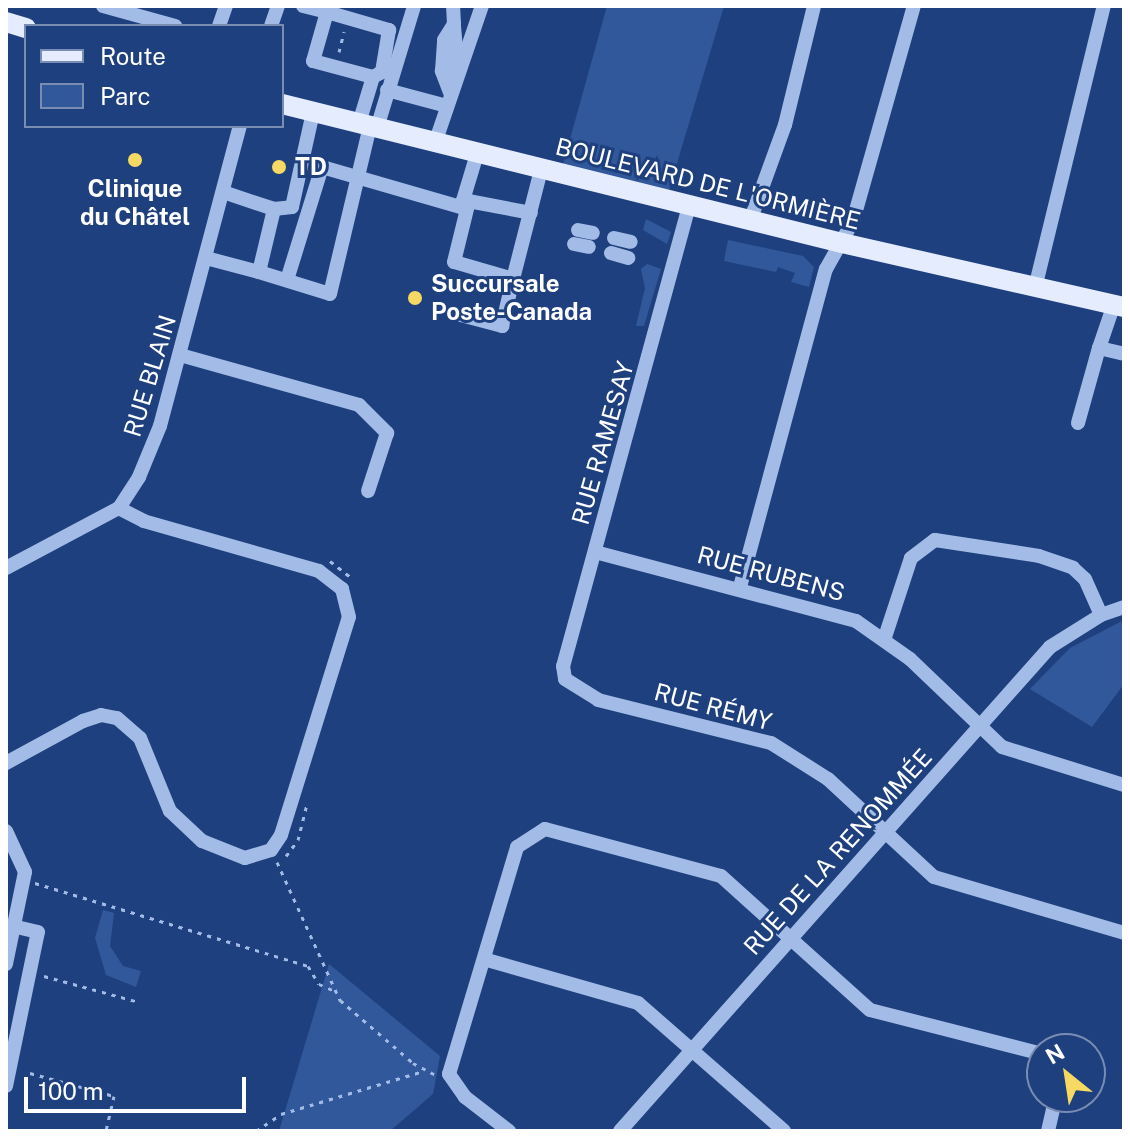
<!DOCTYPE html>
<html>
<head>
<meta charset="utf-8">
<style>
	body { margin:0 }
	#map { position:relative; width:1130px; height:1137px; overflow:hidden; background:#1f407e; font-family:"Public Sans",sans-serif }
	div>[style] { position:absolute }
	.green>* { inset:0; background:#32589c }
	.path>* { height:3px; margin-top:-1.5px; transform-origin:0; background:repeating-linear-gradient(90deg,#a3bce7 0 4px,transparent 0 10px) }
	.minor>* { height:14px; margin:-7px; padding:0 7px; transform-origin:7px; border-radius:7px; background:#a3bce7 }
	.major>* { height:20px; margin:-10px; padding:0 10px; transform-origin:10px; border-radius:10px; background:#e5ecfd }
	.dots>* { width:22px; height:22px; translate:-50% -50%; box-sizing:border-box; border:4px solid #1f407e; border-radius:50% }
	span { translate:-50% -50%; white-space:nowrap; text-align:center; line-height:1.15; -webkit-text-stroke:6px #1f407e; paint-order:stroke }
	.poi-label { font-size:24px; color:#fff; font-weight:700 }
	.left { translate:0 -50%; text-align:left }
	.street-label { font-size:24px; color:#fff }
	.frame { position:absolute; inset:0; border:8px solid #fff; pointer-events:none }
	.legend { position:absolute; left:24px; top:24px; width:260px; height:104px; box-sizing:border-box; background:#1f407e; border:2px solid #798cb2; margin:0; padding:10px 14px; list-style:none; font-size:24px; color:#fff }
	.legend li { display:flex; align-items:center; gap:16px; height:40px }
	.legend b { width:40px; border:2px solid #798cb2 }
	.north { position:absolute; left:1026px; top:1033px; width:80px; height:80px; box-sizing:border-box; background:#1f407e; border:2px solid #798cb2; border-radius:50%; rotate:330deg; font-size:22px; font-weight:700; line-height:32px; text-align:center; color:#fff }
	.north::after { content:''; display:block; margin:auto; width:28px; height:36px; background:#f5d963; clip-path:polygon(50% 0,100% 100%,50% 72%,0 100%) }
	.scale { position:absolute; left:24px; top:1077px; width:222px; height:36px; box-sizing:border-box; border:4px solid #fff; border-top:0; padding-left:10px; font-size:24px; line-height:28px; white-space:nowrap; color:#fff; -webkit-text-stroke:6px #1f407e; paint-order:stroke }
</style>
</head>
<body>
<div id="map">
	<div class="green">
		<i style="clip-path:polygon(607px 6px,724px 6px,666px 200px,560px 175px)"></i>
		<i style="clip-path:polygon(776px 188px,789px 201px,849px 211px,847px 223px,772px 207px)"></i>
		<i style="clip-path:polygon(646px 219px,671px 232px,667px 244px,643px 230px)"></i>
		<i style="clip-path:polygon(728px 240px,803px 256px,814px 267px,809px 287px,791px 282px,795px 273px,778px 267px,776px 272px,724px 261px)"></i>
		<i style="clip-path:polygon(647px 264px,661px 269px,644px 326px,636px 326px,645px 288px,641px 269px)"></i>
		<i style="clip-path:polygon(1124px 620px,1124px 684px,1092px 727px,1030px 689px,1070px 648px)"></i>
		<i style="clip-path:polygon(103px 910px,114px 913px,110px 946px,123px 966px,141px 971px,136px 987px,106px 975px,95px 938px)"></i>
		<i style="clip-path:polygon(329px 964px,440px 1056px,433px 1094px,390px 1131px,279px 1131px)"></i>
	</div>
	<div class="path">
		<i style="left:339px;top:52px;width:21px;rotate:-76deg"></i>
		<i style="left:330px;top:561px;width:28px;rotate:38deg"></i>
		<i style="left:286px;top:856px;width:20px;rotate:-53deg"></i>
		<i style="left:298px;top:840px;width:37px;rotate:-76deg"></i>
		<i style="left:277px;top:862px;width:152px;rotate:65.5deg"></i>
		<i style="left:340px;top:1000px;width:96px;rotate:40.8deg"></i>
		<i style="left:413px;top:1063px;width:24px;rotate:28deg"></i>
		<i style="left:35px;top:883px;width:285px;rotate:16.9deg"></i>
		<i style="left:308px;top:966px;width:21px;rotate:59deg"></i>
		<i style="left:319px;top:984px;width:17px;rotate:24deg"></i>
		<i style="left:44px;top:976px;width:98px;rotate:15.3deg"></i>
		<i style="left:30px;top:1073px;width:87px;rotate:15.3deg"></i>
		<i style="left:114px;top:1096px;width:36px;rotate:103deg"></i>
		<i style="left:256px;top:1131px;width:30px;rotate:-34deg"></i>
		<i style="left:281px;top:1114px;width:148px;rotate:-16.8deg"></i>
	</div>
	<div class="minor">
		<i style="left:103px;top:6px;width:75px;rotate:15.5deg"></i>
		<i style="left:303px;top:6px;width:25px;rotate:14deg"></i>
		<i style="left:327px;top:12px;width:51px;rotate:105.9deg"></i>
		<i style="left:313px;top:61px;width:62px;rotate:14.9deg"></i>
		<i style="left:373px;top:77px;width:48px;rotate:106.9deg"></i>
		<i style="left:327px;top:12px;width:65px;rotate:16.2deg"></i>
		<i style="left:389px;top:30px;width:43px;rotate:99.5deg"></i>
		<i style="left:382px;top:72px;width:10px;rotate:151deg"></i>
		<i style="left:219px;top:26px;width:21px;rotate:-71deg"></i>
		<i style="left:271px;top:26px;width:21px;rotate:-71deg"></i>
		<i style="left:446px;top:79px;width:32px;rotate:-72deg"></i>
		<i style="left:456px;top:49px;width:25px;rotate:-95deg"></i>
		<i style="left:387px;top:90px;width:62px;rotate:14.9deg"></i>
		<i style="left:451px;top:95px;width:26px;rotate:-111deg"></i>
		<i style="left:442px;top:71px;width:31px;rotate:-86deg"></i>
		<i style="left:444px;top:40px;width:19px;rotate:-58deg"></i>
		<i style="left:454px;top:24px;width:18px;rotate:-93deg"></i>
		<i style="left:377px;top:128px;width:127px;rotate:-73.1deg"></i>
		<i style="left:435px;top:143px;width:145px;rotate:-71.1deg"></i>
		<i style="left:463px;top:200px;width:69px;rotate:10.8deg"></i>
		<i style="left:689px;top:206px;width:477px;rotate:105.3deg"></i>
		<i style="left:563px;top:666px;width:13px;rotate:81deg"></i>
		<i style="left:565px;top:679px;width:39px;rotate:32deg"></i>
		<i style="left:598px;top:700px;width:178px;rotate:14deg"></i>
		<i style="left:771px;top:743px;width:67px;rotate:32.3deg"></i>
		<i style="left:828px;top:779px;width:144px;rotate:42.8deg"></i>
		<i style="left:934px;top:877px;width:198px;rotate:16.4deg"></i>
		<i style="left:274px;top:209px;width:18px;rotate:-6deg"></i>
		<i style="left:292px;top:207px;width:97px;rotate:-77.5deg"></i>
		<i style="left:750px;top:221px;width:102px;rotate:-70deg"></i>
		<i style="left:785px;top:125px;width:122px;rotate:-76.3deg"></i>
		<i style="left:578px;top:230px;width:15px;rotate:11deg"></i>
		<i style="left:614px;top:238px;width:17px;rotate:13deg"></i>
		<i style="left:574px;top:244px;width:15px;rotate:11deg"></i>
		<i style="left:611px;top:253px;width:18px;rotate:16deg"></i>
		<i style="left:206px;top:258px;width:55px;rotate:14.8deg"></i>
		<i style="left:259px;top:272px;width:65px;rotate:-76.6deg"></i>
		<i style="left:274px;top:209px;width:54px;rotate:-161.6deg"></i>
		<i style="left:259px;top:272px;width:74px;rotate:17.2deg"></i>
		<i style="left:330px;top:294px;width:173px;rotate:-76.6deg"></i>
		<i style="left:513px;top:279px;width:113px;rotate:-75.6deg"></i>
		<i style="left:287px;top:280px;width:118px;rotate:-72.8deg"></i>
		<i style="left:322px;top:167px;width:145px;rotate:16.1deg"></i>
		<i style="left:461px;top:207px;width:55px;rotate:-73.2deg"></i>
		<i style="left:1036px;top:284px;width:286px;rotate:-76.3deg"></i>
		<i style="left:1114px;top:304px;width:46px;rotate:108.8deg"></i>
		<i style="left:1099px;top:348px;width:26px;rotate:13deg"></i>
		<i style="left:457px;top:314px;width:47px;rotate:14.9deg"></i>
		<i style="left:502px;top:326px;width:48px;rotate:-76.8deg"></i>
		<i style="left:513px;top:279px;width:61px;rotate:-163.9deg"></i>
		<i style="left:454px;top:262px;width:63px;rotate:-76.2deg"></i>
		<i style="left:180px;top:355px;width:186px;rotate:15.6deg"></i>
		<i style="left:359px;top:405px;width:40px;rotate:45deg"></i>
		<i style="left:387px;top:433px;width:61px;rotate:108.1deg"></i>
		<i style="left:1078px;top:423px;width:78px;rotate:-74.4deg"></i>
		<i style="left:595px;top:552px;width:270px;rotate:14.8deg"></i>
		<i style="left:856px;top:621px;width:66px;rotate:35.1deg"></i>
		<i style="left:910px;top:659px;width:127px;rotate:43.7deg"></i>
		<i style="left:1002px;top:747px;width:128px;rotate:17.3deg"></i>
		<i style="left:6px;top:568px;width:128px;rotate:-28deg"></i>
		<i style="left:119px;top:508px;width:37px;rotate:-57deg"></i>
		<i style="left:139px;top:477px;width:55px;rotate:-67.6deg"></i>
		<i style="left:160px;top:426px;width:310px;rotate:-75.1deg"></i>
		<i style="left:740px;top:587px;width:329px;rotate:-74.9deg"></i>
		<i style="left:826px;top:269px;width:55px;rotate:-60.6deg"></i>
		<i style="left:853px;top:221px;width:223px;rotate:-74.2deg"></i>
		<i style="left:885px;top:637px;width:83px;rotate:-71.8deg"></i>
		<i style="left:911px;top:558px;width:30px;rotate:-37deg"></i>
		<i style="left:935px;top:540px;width:105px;rotate:8.7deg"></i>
		<i style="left:1039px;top:556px;width:36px;rotate:19deg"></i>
		<i style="left:1073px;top:568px;width:16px;rotate:43deg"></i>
		<i style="left:1085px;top:579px;width:39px;rotate:66deg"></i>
		<i style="left:6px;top:763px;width:88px;rotate:-28.6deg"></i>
		<i style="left:83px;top:721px;width:19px;rotate:-18deg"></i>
		<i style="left:101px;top:715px;width:16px;rotate:11deg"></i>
		<i style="left:117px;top:718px;width:30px;rotate:41deg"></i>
		<i style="left:140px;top:738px;width:79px;rotate:67.7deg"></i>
		<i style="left:170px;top:811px;width:44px;rotate:43.2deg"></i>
		<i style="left:202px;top:841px;width:46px;rotate:21.6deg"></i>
		<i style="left:245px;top:858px;width:27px;rotate:-17deg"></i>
		<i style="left:271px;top:850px;width:18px;rotate:-56deg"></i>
		<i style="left:281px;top:835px;width:228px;rotate:-72.7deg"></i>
		<i style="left:349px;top:617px;width:29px;rotate:-104deg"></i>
		<i style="left:342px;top:589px;width:29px;rotate:-142deg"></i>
		<i style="left:319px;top:571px;width:182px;rotate:-164.1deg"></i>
		<i style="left:144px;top:521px;width:28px;rotate:-153deg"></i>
		<i style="left:6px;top:831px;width:45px;rotate:65.1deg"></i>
		<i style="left:25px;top:872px;width:94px;rotate:101.7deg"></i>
		<i style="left:487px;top:960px;width:157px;rotate:15.9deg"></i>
		<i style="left:638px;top:1003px;width:194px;rotate:41.2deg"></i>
		<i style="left:6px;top:1086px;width:157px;rotate:-78.3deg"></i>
		<i style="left:38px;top:932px;width:22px;rotate:-167deg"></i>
		<i style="left:509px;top:1131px;width:56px;rotate:-142.3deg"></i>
		<i style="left:465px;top:1097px;width:28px;rotate:-125deg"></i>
		<i style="left:449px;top:1074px;width:237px;rotate:-73.3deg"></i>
		<i style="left:517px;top:847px;width:33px;rotate:-33deg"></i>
		<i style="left:545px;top:829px;width:182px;rotate:15deg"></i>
		<i style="left:721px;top:876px;width:200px;rotate:42deg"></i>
		<i style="left:870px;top:1010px;width:178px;rotate:14.3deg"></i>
		<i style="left:620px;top:1131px;width:647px;rotate:-48.38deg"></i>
		<i style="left:1050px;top:647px;width:60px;rotate:-32.1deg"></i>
		<i style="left:1101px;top:615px;width:24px;rotate:-19deg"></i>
		<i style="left:1048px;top:1131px;width:35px;rotate:-77deg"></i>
	</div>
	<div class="major">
		<i style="left:6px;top:22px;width:21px;rotate:17deg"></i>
		<i style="left:282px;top:104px;width:577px;rotate:13.94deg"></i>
		<i style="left:842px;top:243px;width:289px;rotate:12.8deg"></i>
	</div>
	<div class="dots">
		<i style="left:135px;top:160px;background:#f5d963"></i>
		<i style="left:279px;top:167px;background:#f5d963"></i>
		<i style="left:415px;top:298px;background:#f5d963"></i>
	</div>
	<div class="poi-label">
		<span class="left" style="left:295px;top:167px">TD</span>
		<span style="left:135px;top:203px">Clinique<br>du Châtel</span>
		<span class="left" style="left:431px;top:298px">Succursale<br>Poste-Canada</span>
	</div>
	<div class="street-label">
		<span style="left:708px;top:184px;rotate:14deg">BOULEVARD DE L'ORMIÈRE</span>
		<span style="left:150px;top:376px;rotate:-73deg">RUE BLAIN</span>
		<span style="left:603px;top:443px;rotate:-74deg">RUE RAMESAY</span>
		<span style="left:771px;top:574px;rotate:15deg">RUE RUBENS</span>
		<span style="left:713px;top:707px;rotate:15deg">RUE RÉMY</span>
		<span style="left:838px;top:852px;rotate:-48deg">RUE DE LA RENOMMÉE</span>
	</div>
	<div class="frame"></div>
	<ul class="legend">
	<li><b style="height:10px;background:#e5ecfd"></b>Route</li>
	<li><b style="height:22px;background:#32589c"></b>Parc</li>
	</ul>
	<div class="north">N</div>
	<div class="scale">100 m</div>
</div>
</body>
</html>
